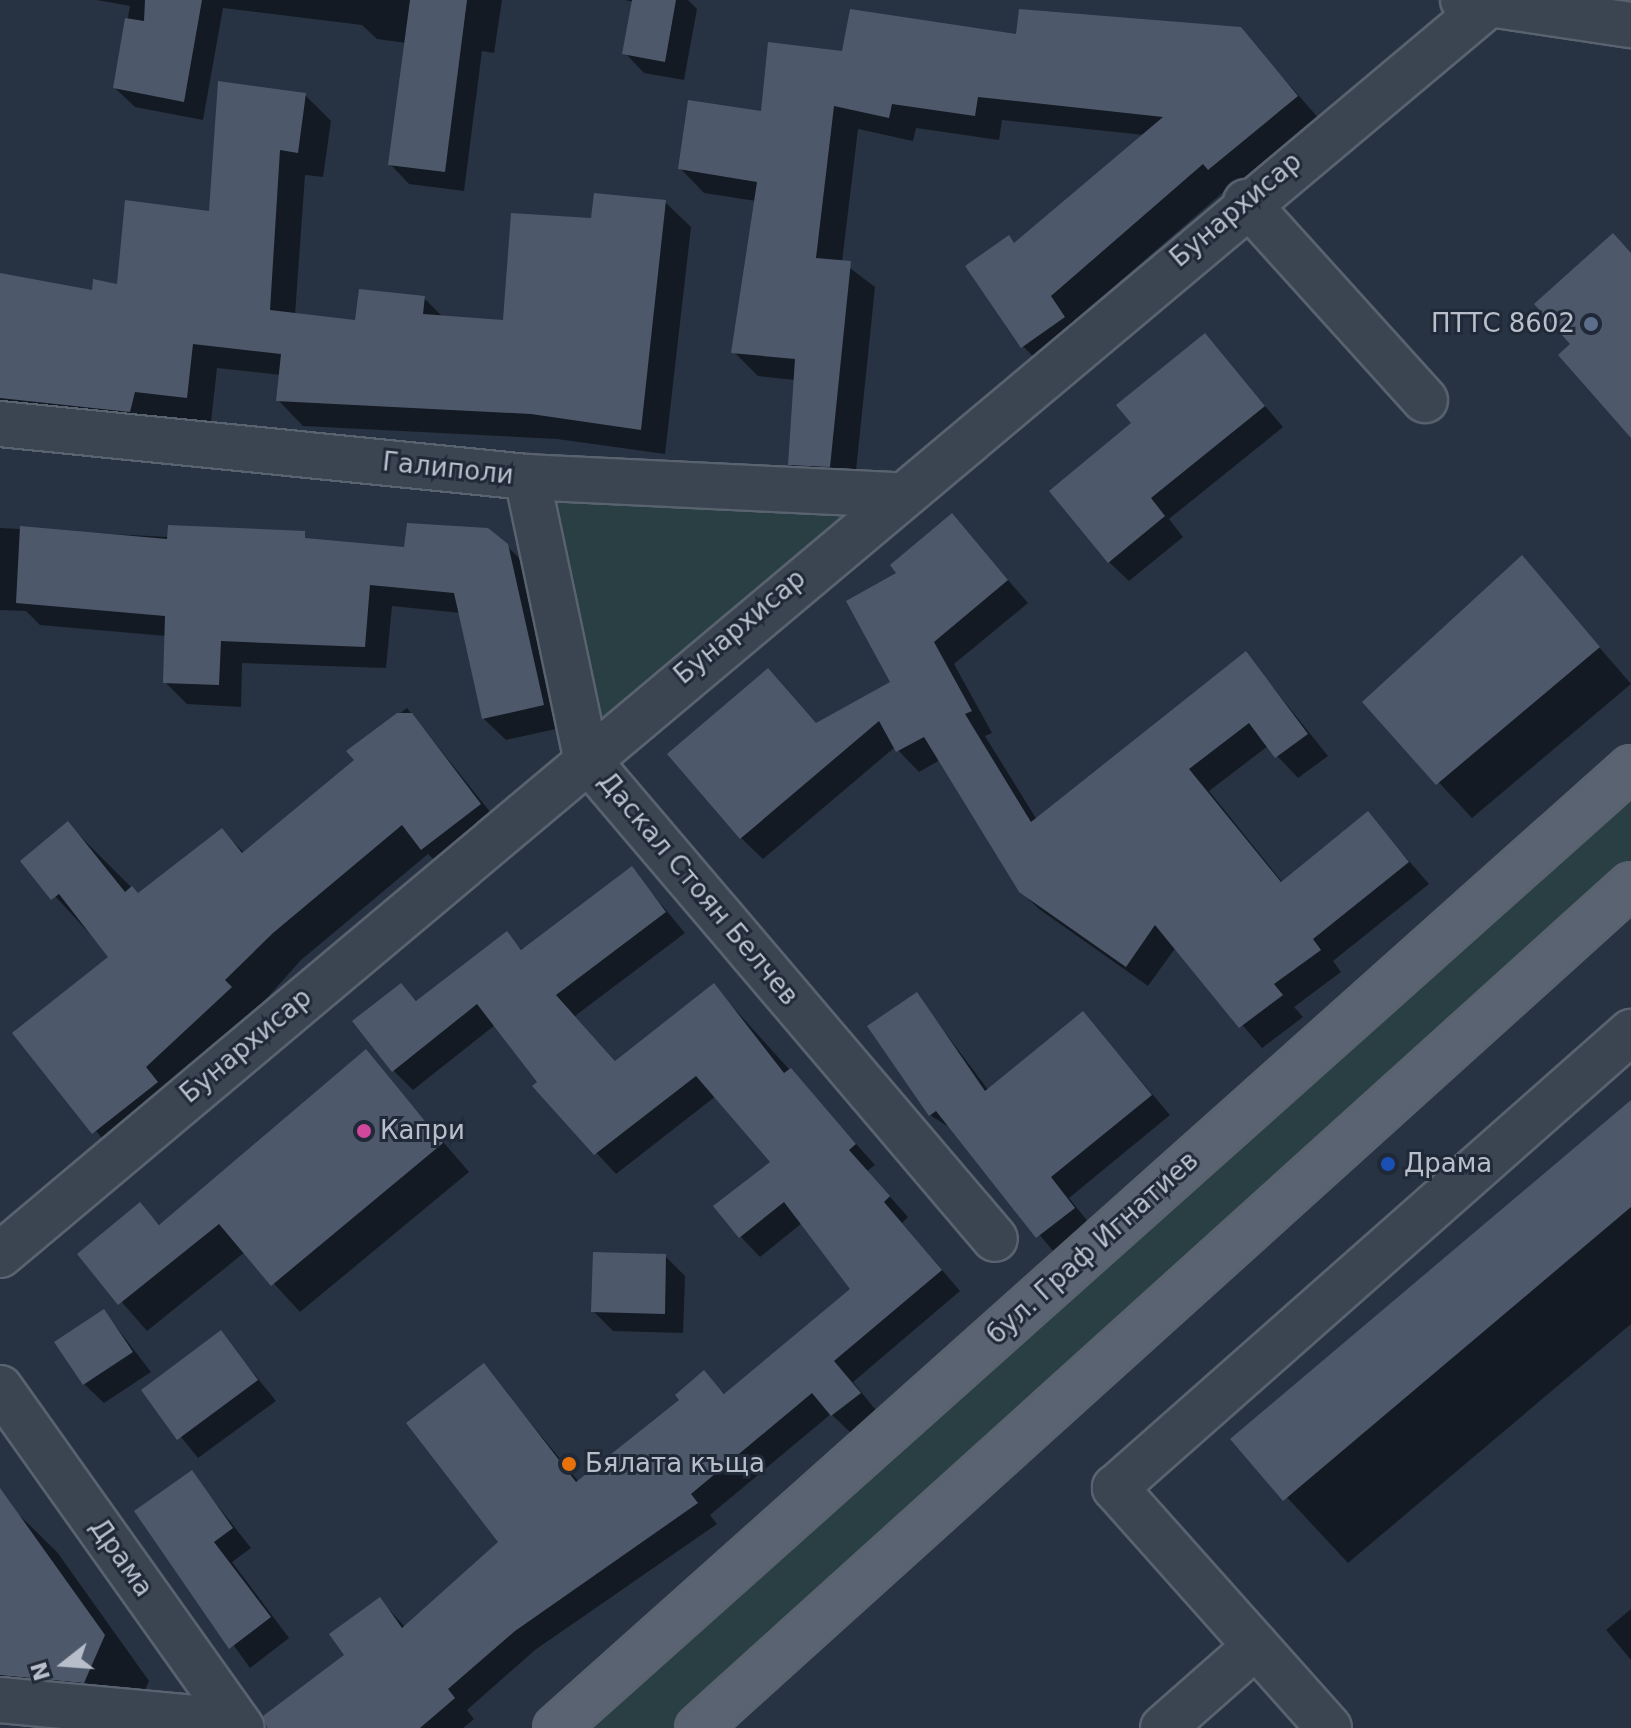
<!DOCTYPE html>
<html>
<head>
<meta charset="utf-8">
<style>
	body { margin:0 }
	#map { position:relative; width:1631px; height:1728px; overflow:hidden; background:#273242; font-family:"DejaVu Sans",sans-serif }
	div>[style] { position:absolute }
	.green>* { inset:0; background:#293f43 }
	.shadow>* { inset:0; background:#0007 }
	.building>* { inset:0; background:#4d596b }
	.roads { filter:drop-shadow(2px 0 #59626f) drop-shadow(-2px 0 #59626f) drop-shadow(0 2px #59626f) drop-shadow(0 -2px #59626f) }
	.minor>* { height:44px; margin:-22px; padding:0 22px; transform-origin:22px; border-radius:22px; background:#3b4451 }
	.major>* { height:44px; margin:-22px; padding:0 22px; transform-origin:22px; border-radius:22px; background:#5a6371 }
	.dots>* { width:22px; height:22px; translate:-50% -50%; box-sizing:border-box; border:4px solid #202937; border-radius:50% }
	span { translate:-50% -50%; white-space:nowrap; text-align:center; line-height:1.15; -webkit-text-stroke:6px #202937; paint-order:stroke }
	.street-label { font-size:26px; color:#b8bfcb }
	.poi-label { font-size:26px; color:#b8bfcb }
	.right { translate:-100% -50%; text-align:right }
	.left { translate:0 -50%; text-align:left }
	.north { position:absolute; left:24px; top:1624px; width:80px; height:80px; -webkit-text-stroke:6px #202937; paint-order:stroke; rotate:253deg; font-size:22px; font-weight:700; line-height:32px; text-align:center; color:#b8bfcb }
	.north::after { content:''; display:block; margin:auto; width:28px; height:36px; background:#b8bfcb; clip-path:polygon(50% 0,100% 100%,50% 72%,0 100%) }
</style>
</head>
<body>
<div id="map">
	<div class="green">
		<i style="clip-path:polygon(527px 477px,897px 495px,586px 758px)"></i>
		<i style="clip-path:polygon(1631px 768px,1631px 885px,698px 1728px,556px 1728px)"></i>
	</div>
	<div class="shadow">
		<i style="clip-path:polygon(97px 0,502px 0,494px 53px,482px 51px,464px 191px,409px 184px,390px 164px,406px 43px,377px 39px,362px 25px,223px 8px,203px 120px,135px 107px,115px 88px,130px 6px)"></i>
		<i style="clip-path:polygon(625px 0,688px 0,697px 9px,684px 80px,644px 73px,625px 53px,634px 2px)"></i>
		<i style="clip-path:polygon(1240px 29px,1321px 121px,1234px 193px,1228px 188px,1074px 321px,1088px 342px,1047px 371px,1023px 346px,1015px 245px,1144px 135px,1002px 120px,999px 140px,916px 128px,913px 141px,858px 129px,842px 262px,875px 287px,854px 490px,814px 488px,790px 464px,795px 380px,758px 376px,734px 352px,756px 201px,704px 193px,680px 168px,843px 53px,1018px 36px)"></i>
		<i style="clip-path:polygon(305px 95px,331px 121px,323px 177px,305px 175px,295px 315px,357px 322px,424px 298px,444px 318px,505px 322px,593px 220px,665px 202px,691px 227px,665px 454px,557px 439px,303px 426px,278px 400px,281px 375px,217px 368px,211px 422px,160px 416px,155px 436px,0 419px,0 275px,94px 293px,118px 286px,211px 213px)"></i>
		<i style="clip-path:polygon(1205px 336px,1283px 427px,1169px 519px,1183px 537px,1129px 581px,1109px 562px,1134px 424px)"></i>
		<i style="clip-path:polygon(952px 516px,1028px 603px,954px 664px,992px 733px,985px 736px,1037px 820px,1246px 654px,1328px 756px,1298px 778px,1268px 746px,1209px 791px,1283px 883px,1368px 814px,1429px 884px,1333px 961px,1341px 972px,1294px 1007px,1303px 1017px,1262px 1048px,1176px 947px,1148px 986px,1039px 909px,1016px 887px,940px 760px,919px 772px,895px 747px,763px 859px,741px 838px,768px 671px,817px 725px,893px 683px,899px 574px)"></i>
		<i style="clip-path:polygon(0 528px,406px 550px,507px 546px,530px 569px,565px 727px,506px 740px,483px 718px,461px 613px,392px 606px,386px 668px,242px 663px,241px 707px,187px 704px,165px 682px,166px 636px,40px 625px,26px 611px,0 610px)"></i>
		<i style="clip-path:polygon(1522px 558px,1631px 684px,1472px 818px,1364px 702px)"></i>
		<i style="clip-path:polygon(407px 708px,507px 833px,450px 876px,428px 854px,301px 960px,121px 1161px,15px 1034px,111px 957px,23px 861px,68px 824px,139px 895px,222px 830px,245px 854px,356px 761px,349px 751px)"></i>
		<i style="clip-path:polygon(632px 869px,685px 933px,575px 1016px,617px 1063px,714px 986px,875px 1165px,867px 1171px,908px 1217px,902px 1223px,960px 1291px,853px 1382px,879px 1414px,853px 1435px,831px 1414px,710px 1515px,717px 1524px,535px 1650px,467px 1710px,474px 1719px,463px 1728px,286px 1728px,347px 1656px,380px 1600px,406px 1628px,501px 1543px,484px 1366px,579px 1482px,682px 1400px,704px 1373px,726px 1395px,853px 1289px,802px 1223px,760px 1257px,741px 1237px,773px 1162px,716px 1096px,616px 1174px,535px 1086px,539px 1082px,495px 1025px,413px 1090px,393px 1070px,401px 986px,418px 1002px,506px 934px,523px 951px)"></i>
		<i style="clip-path:polygon(917px 995px,989px 1091px,1083px 1013px,1170px 1115px,1069px 1198px,1093px 1228px,1057px 1256px,955px 1131px,930px 1115px,870px 1027px)"></i>
		<i style="clip-path:polygon(366px 1052px,469px 1172px,300px 1312px,245px 1252px,147px 1331px,80px 1254px,140px 1205px,161px 1226px)"></i>
		<i style="clip-path:polygon(1631px 1103px,1631px 1324px,1348px 1563px,1233px 1439px)"></i>
		<i style="clip-path:polygon(665px 1256px,685px 1276px,683px 1333px,613px 1331px,593px 1311px)"></i>
		<i style="clip-path:polygon(104px 1311px,151px 1372px,104px 1403px,84px 1384px)"></i>
		<i style="clip-path:polygon(221px 1333px,276px 1401px,198px 1458px,143px 1390px)"></i>
		<i style="clip-path:polygon(192px 1473px,251px 1548px,232px 1562px,289px 1638px,250px 1668px,137px 1511px)"></i>
		<i style="clip-path:polygon(12px 1508px,57px 1552px,149px 1681px,128px 1726px,0 1721px,0 1517px)"></i>
		<i style="clip-path:polygon(1631px 1609px,1631px 1660px,1606px 1630px)"></i>
	</div>
	<div class="building">
		<i style="clip-path:polygon(145px 0,202px 0,184px 102px,113px 88px,125px 18px,144px 21px)"></i>
		<i style="clip-path:polygon(410px 0,467px 0,445px 172px,388px 165px)"></i>
		<i style="clip-path:polygon(632px 0,676px 0,665px 62px,622px 54px)"></i>
		<i style="clip-path:polygon(850px 9px,1016px 34px,1019px 9px,1241px 27px,1298px 96px,1208px 170px,1203px 164px,1051px 296px,1065px 317px,1021px 348px,965px 266px,1009px 235px,1014px 243px,1163px 117px,978px 97px,975px 116px,892px 104px,889px 118px,834px 106px,816px 258px,851px 261px,830px 467px,788px 465px,795px 359px,731px 353px,757px 182px,678px 169px,688px 100px,761px 111px,768px 42px,842px 51px)"></i>
		<i style="clip-path:polygon(218px 81px,306px 93px,298px 153px,280px 150px,270px 310px,355px 320px,359px 289px,425px 296px,423px 314px,503px 320px,511px 213px,591px 218px,594px 193px,666px 200px,641px 430px,531px 414px,276px 401px,281px 354px,193px 344px,187px 398px,135px 392px,130px 412px,0 398px,0 273px,92px 290px,93px 279px,117px 284px,125px 200px,209px 211px)"></i>
		<i style="clip-path:polygon(1613px 233px,1631px 253px,1631px 438px,1558px 355px,1570px 344px,1534px 304px)"></i>
		<i style="clip-path:polygon(1205px 333px,1265px 406px,1151px 498px,1165px 516px,1108px 563px,1049px 491px,1131px 423px,1116px 405px)"></i>
		<i style="clip-path:polygon(952px 513px,1008px 580px,934px 642px,972px 711px,965px 714px,1031px 822px,1246px 651px,1308px 734px,1275px 758px,1249px 723px,1189px 769px,1281px 882px,1368px 811px,1409px 862px,1313px 939px,1321px 950px,1274px 984px,1283px 995px,1239px 1028px,1155px 925px,1126px 967px,1019px 892px,924px 737px,896px 752px,879px 721px,740px 839px,667px 754px,768px 668px,816px 723px,890px 682px,846px 601px,896px 573px,890px 565px)"></i>
		<i style="clip-path:polygon(407px 523px,488px 528px,508px 544px,544px 705px,482px 719px,454px 593px,370px 585px,365px 647px,221px 641px,219px 685px,163px 683px,165px 616px,16px 603px,20px 526px,167px 539px,168px 525px,305px 531px,305px 538px,404px 547px)"></i>
		<i style="clip-path:polygon(1522px 555px,1600px 647px,1436px 785px,1362px 702px)"></i>
		<i style="clip-path:polygon(397px 713px,412px 713px,481px 804px,421px 850px,402px 825px,273px 933px,225px 980px,232px 987px,146px 1067px,158px 1082px,92px 1134px,12px 1033px,108px 957px,59px 894px,51px 900px,20px 861px,68px 821px,125px 892px,132px 886px,138px 893px,222px 828px,242px 853px,354px 760px,346px 751px)"></i>
		<i style="clip-path:polygon(632px 866px,666px 912px,556px 995px,615px 1061px,714px 983px,784px 1073px,791px 1068px,856px 1144px,849px 1150px,890px 1196px,884px 1202px,942px 1270px,834px 1361px,861px 1393px,831px 1416px,812px 1393px,691px 1494px,698px 1503px,515px 1631px,448px 1689px,455px 1698px,420px 1728px,267px 1728px,263px 1716px,344px 1655px,329px 1634px,380px 1597px,402px 1628px,498px 1542px,406px 1423px,484px 1363px,576px 1482px,679px 1400px,675px 1395px,704px 1370px,724px 1394px,850px 1289px,784px 1202px,739px 1238px,713px 1206px,770px 1162px,696px 1076px,594px 1155px,532px 1086px,537px 1082px,477px 1004px,392px 1072px,352px 1021px,401px 983px,416px 1001px,507px 931px,521px 950px)"></i>
		<i style="clip-path:polygon(917px 992px,985px 1091px,1083px 1011px,1152px 1095px,1051px 1177px,1075px 1208px,1036px 1238px,936px 1111px,929px 1116px,867px 1026px)"></i>
		<i style="clip-path:polygon(366px 1049px,443px 1143px,271px 1286px,219px 1224px,118px 1305px,77px 1254px,140px 1202px,159px 1225px)"></i>
		<i style="clip-path:polygon(1631px 1100px,1631px 1207px,1283px 1501px,1230px 1439px)"></i>
		<i style="clip-path:polygon(593px 1252px,666px 1254px,665px 1314px,591px 1312px)"></i>
		<i style="clip-path:polygon(104px 1309px,133px 1352px,83px 1385px,54px 1342px)"></i>
		<i style="clip-path:polygon(221px 1330px,258px 1380px,177px 1440px,141px 1390px)"></i>
		<i style="clip-path:polygon(192px 1470px,233px 1528px,214px 1542px,271px 1617px,229px 1649px,134px 1511px)"></i>
		<i style="clip-path:polygon(0 1488px,105px 1635px,84px 1683px,0 1675px)"></i>
	</div>
	<div class="roads">
		<div class="minor">
			<i style="left:1463px;top:0;width:170px;rotate:8.5deg"></i>
			<i style="left:1246px;top:202px;width:267px;rotate:47.9deg"></i>
			<i style="left:0;top:424px;width:530px;rotate:5.74deg"></i>
			<i style="left:527px;top:477px;width:370px;rotate:2.8deg"></i>
			<i style="left:527px;top:477px;width:287px;rotate:78.1deg"></i>
			<i style="left:586px;top:758px;width:631px;rotate:49.63deg"></i>
			<i style="left:0;top:1255px;width:1951px;rotate:-40.03deg"></i>
			<i style="left:0;top:1388px;width:417px;rotate:54.6deg"></i>
			<i style="left:0;top:1700px;width:238px;rotate:5.3deg"></i>
			<i style="left:1163px;top:1728px;width:124px;rotate:-41.4deg"></i>
			<i style="left:1329px;top:1728px;width:322px;rotate:-131.7deg"></i>
			<i style="left:1115px;top:1488px;width:689px;rotate:-41.47deg"></i>
		</div>
		<div class="major">
			<i style="left:556px;top:1728px;width:1441px;rotate:-41.77deg"></i>
			<i style="left:698px;top:1728px;width:1257px;rotate:-42.1deg"></i>
		</div>
	</div>
	<div class="dots">
		<i style="left:1591px;top:324px;background:#5c6f8a"></i>
		<i style="left:364px;top:1131px;background:#d1479c"></i>
		<i style="left:1388px;top:1164px;background:#1a4fb4"></i>
		<i style="left:569px;top:1464px;background:#e8710a"></i>
	</div>
	<div class="street-label">
		<span style="left:1236px;top:210px;rotate:-40deg">Бунархисар</span>
		<span style="left:448px;top:469px;rotate:6deg">Галиполи</span>
		<span style="left:740px;top:627px;rotate:-40deg">Бунархисар</span>
		<span style="left:698px;top:889px;rotate:50deg">Даскал Стоян Белчев</span>
		<span style="left:246px;top:1046px;rotate:-40deg">Бунархисар</span>
		<span style="left:1093px;top:1248px;rotate:-42deg">бул. Граф Игнатиев</span>
		<span style="left:121px;top:1558px;rotate:55deg">Драма</span>
	</div>
	<div class="poi-label">
		<span class="right" style="left:1575px;top:324px">ПТТС 8602</span>
		<span class="left" style="left:380px;top:1131px">Капри</span>
		<span class="left" style="left:1404px;top:1164px">Драма</span>
		<span class="left" style="left:585px;top:1464px">Бялата къща</span>
	</div>
	<div class="north">N</div>
</div>
</body>
</html>
